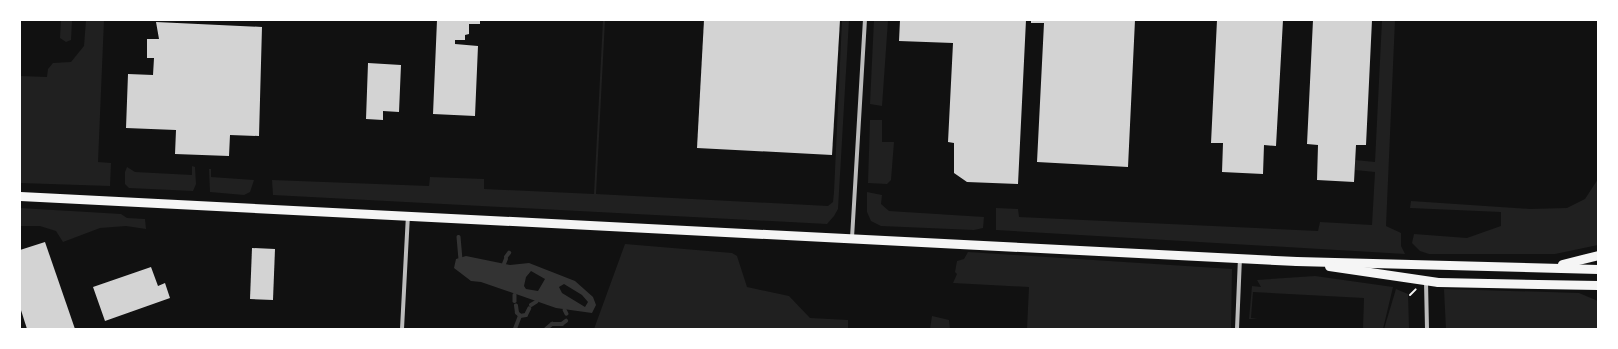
<!DOCTYPE html>
<html>
<head>
<meta charset="utf-8">
<style>
	body { margin:0 }
	#map { position:relative; width:1618px; height:349px; overflow:hidden; background:#111; font-family:"Roboto Serif",serif }
	div>[style] { position:absolute }
	.green>* { inset:0; background:#202020 }
	.water>* { inset:0; background:#333 }
	.stream>* { height:3.5px; margin:-1.75px; padding:0 1.75px; transform-origin:1.75px; border-radius:1.75px; background:#333 }
	.building>* { inset:0; background:#d3d3d3 }
	.path>* { height:2px; margin:-1px; padding:0 1px; transform-origin:1px; border-radius:1px; background:#f5f5f5 }
	.minor>* { height:4px; margin:-2px; padding:0 2px; transform-origin:2px; border-radius:2px; background:#bcbcbc }
	.primary>* { height:9px; margin:-4.5px; padding:0 4.5px; transform-origin:4.5px; border-radius:4.5px; background:#f5f5f5 }
	span { translate:-50% -50%; white-space:nowrap; text-align:center; line-height:1.15; -webkit-text-stroke:3px #fff; paint-order:stroke }
	.frame { position:absolute; inset:0; border:21px solid #fff; pointer-events:none }
</style>
</head>
<body>
<div id="map">
	<div class="green">
		<i style="clip-path:polygon(61px 20px,72px 20px,71px 40px,66px 42px,60px 38px)"></i>
		<i style="clip-path:polygon(86px 20px,104px 20px,98px 162px,111px 163px,110px 186px,20px 183px,20px 76px,47px 77px,48px 69px,53px 63px,71px 62px,84px 46px)"></i>
		<i style="clip-path:polygon(603px 20px,605px 20px,596px 194px,828px 206px,833px 202px,834px 192px,842px 20px,849px 20px,838px 209px,834px 216px,827px 224px,273px 195px,272px 180px,429px 186px,430px 177px,484px 179px,484px 189px,594px 194px)"></i>
		<i style="clip-path:polygon(874px 20px,888px 20px,882px 106px,870px 104px)"></i>
		<i style="clip-path:polygon(1382px 20px,1395px 20px,1386px 226px,1401px 233px,1401px 246px,1405px 254px,996px 230px,996px 208px,1018px 209px,1019px 217px,1318px 231px,1320px 222px,1372px 225px,1375px 172px,1355px 170px,1355px 160px,1375px 162px)"></i>
		<i style="clip-path:polygon(870px 120px,882px 120px,882px 142px,894px 142px,891px 180px,887px 184px,868px 183px)"></i>
		<i style="clip-path:polygon(192px 166px,195px 167px,196px 184px,193px 191px,129px 188px,125px 184px,125px 172px,127px 167px,135px 172px,192px 175px)"></i>
		<i style="clip-path:polygon(209px 169px,211px 169px,211px 177px,254px 180px,250px 192px,244px 195px,210px 192px)"></i>
		<i style="clip-path:polygon(1598px 179px,1598px 245px,1555px 254px,1429px 254px,1420px 251px,1412px 243px,1414px 234px,1467px 238px,1501px 226px,1501px 212px,1410px 208px,1411px 201px,1530px 209px,1567px 208px,1585px 199px)"></i>
		<i style="clip-path:polygon(867px 192px,882px 195px,881px 204px,889px 211px,984px 217px,983px 228px,974px 230px,881px 226px,871px 221px,867px 212px)"></i>
		<i style="clip-path:polygon(20px 208px,121px 214px,127px 218px,145px 219px,146px 229px,126px 226px,100px 228px,63px 242px,56px 231px,40px 226px,20px 226px)"></i>
		<i style="clip-path:polygon(625px 244px,732px 253px,737px 256px,747px 287px,789px 296px,810px 318px,848px 320px,848px 329px,594px 329px)"></i>
		<i style="clip-path:polygon(968px 252px,1232px 269px,1231px 329px,1027px 329px,1029px 287px,953px 283px,957px 274px,955px 272px,957px 261px,964px 259px)"></i>
		<i style="clip-path:polygon(1315px 276px,1393px 287px,1383px 329px,1363px 329px,1364px 298px,1253px 292px,1251px 318px,1258px 319px,1249px 319px,1252px 286px,1261px 287px,1257px 280px)"></i>
		<i style="clip-path:polygon(1396px 289px,1408px 294px,1409px 329px,1384px 329px)"></i>
		<i style="clip-path:polygon(1444px 289px,1579px 293px,1598px 301px,1598px 329px,1446px 329px)"></i>
		<i style="clip-path:polygon(932px 316px,949px 320px,950px 329px,930px 329px)"></i>
	</div>
	<div class="water">
		<i style="clip-path:polygon(evenodd,466px 256px,510px 265px,529px 263px,575px 281px,593px 297px,596px 305px,592px 313px,556px 308px,481px 282px,471px 281px,454px 268px,456px 259px,466px 256px,531px 271px,545px 279px,538px 291px,526px 289px,524px 286px,526px 277px,531px 271px,466px 256px,564px 284px,582px 295px,588px 302px,585px 307px,562px 293px,559px 287px,564px 284px)"></i>
	</div>
	<div class="stream">
		<i style="left:459px;top:237px;width:21px;rotate:85deg"></i>
		<i style="left:506px;top:257px;width:5px;rotate:-53deg"></i>
		<i style="left:504px;top:264px;width:5px;rotate:-68deg"></i>
		<i style="left:515px;top:295px;width:6px;rotate:90deg"></i>
		<i style="left:531px;top:305px;width:6px;rotate:-31deg"></i>
		<i style="left:565px;top:310px;width:4px;rotate:63deg"></i>
		<i style="left:520px;top:316px;width:6px;rotate:-9deg"></i>
		<i style="left:526px;top:315px;width:7px;rotate:-63deg"></i>
		<i style="left:515px;top:329px;width:14px;rotate:-69deg"></i>
		<i style="left:520px;top:316px;width:4px;rotate:-135deg"></i>
		<i style="left:517px;top:313px;width:7px;rotate:-98deg"></i>
		<i style="left:546px;top:329px;width:8px;rotate:-40deg"></i>
		<i style="left:552px;top:324px;width:10px"></i>
		<i style="left:562px;top:324px;width:5px;rotate:-37deg"></i>
	</div>
	<div class="building">
		<i style="clip-path:polygon(437px 20px,480px 20px,480px 24px,469px 24px,469px 34px,465px 35px,465px 40px,455px 40px,455px 44px,478px 46px,475px 116px,433px 114px)"></i>
		<i style="clip-path:polygon(704px 20px,840px 20px,832px 155px,697px 148px)"></i>
		<i style="clip-path:polygon(900px 20px,1026px 20px,1018px 184px,967px 182px,954px 173px,954px 143px,948px 142px,953px 43px,899px 41px)"></i>
		<i style="clip-path:polygon(1031px 20px,1135px 20px,1128px 167px,1037px 162px,1044px 23px,1031px 23px)"></i>
		<i style="clip-path:polygon(1217px 20px,1283px 20px,1276px 146px,1264px 145px,1263px 174px,1222px 172px,1223px 143px,1211px 143px)"></i>
		<i style="clip-path:polygon(1313px 20px,1372px 20px,1366px 145px,1356px 145px,1354px 182px,1317px 180px,1318px 145px,1307px 144px)"></i>
		<i style="clip-path:polygon(156px 22px,262px 27px,259px 136px,230px 135px,229px 156px,175px 154px,176px 130px,126px 128px,128px 74px,153px 75px,154px 58px,147px 58px,147px 39px,159px 39px)"></i>
		<i style="clip-path:polygon(368px 63px,401px 65px,399px 112px,383px 111px,383px 120px,366px 119px)"></i>
		<i style="clip-path:polygon(45px 242px,75px 329px,27px 329px,20px 307px,20px 250px)"></i>
		<i style="clip-path:polygon(252px 248px,275px 249px,273px 300px,250px 299px)"></i>
		<i style="clip-path:polygon(151px 267px,158px 286px,165px 283px,170px 298px,105px 321px,93px 287px)"></i>
	</div>
	<div class="path">
		<i style="left:1410px;top:295px;width:8px;rotate:-45deg"></i>
	</div>
	<div class="minor">
		<i style="left:852px;top:238px;width:218px;rotate:-86.6deg"></i>
		<i style="left:1426px;top:281px;width:48px;rotate:88.8deg"></i>
		<i style="left:402px;top:329px;width:113px;rotate:-87deg"></i>
		<i style="left:1237px;top:329px;width:71px;rotate:-87.6deg"></i>
	</div>
	<div class="primary">
		<i style="left:20px;top:196px;width:1278px;rotate:2.92deg"></i>
		<i style="left:1296px;top:261px;width:302px;rotate:1.5deg"></i>
		<i style="left:1562px;top:264px;width:37px;rotate:-14deg"></i>
		<i style="left:1329px;top:266px;width:110px;rotate:8.4deg"></i>
		<i style="left:1438px;top:282px;width:160px;rotate:1.1deg"></i>
	</div>
	<div class="frame"></div>
</div>
</body>
</html>
